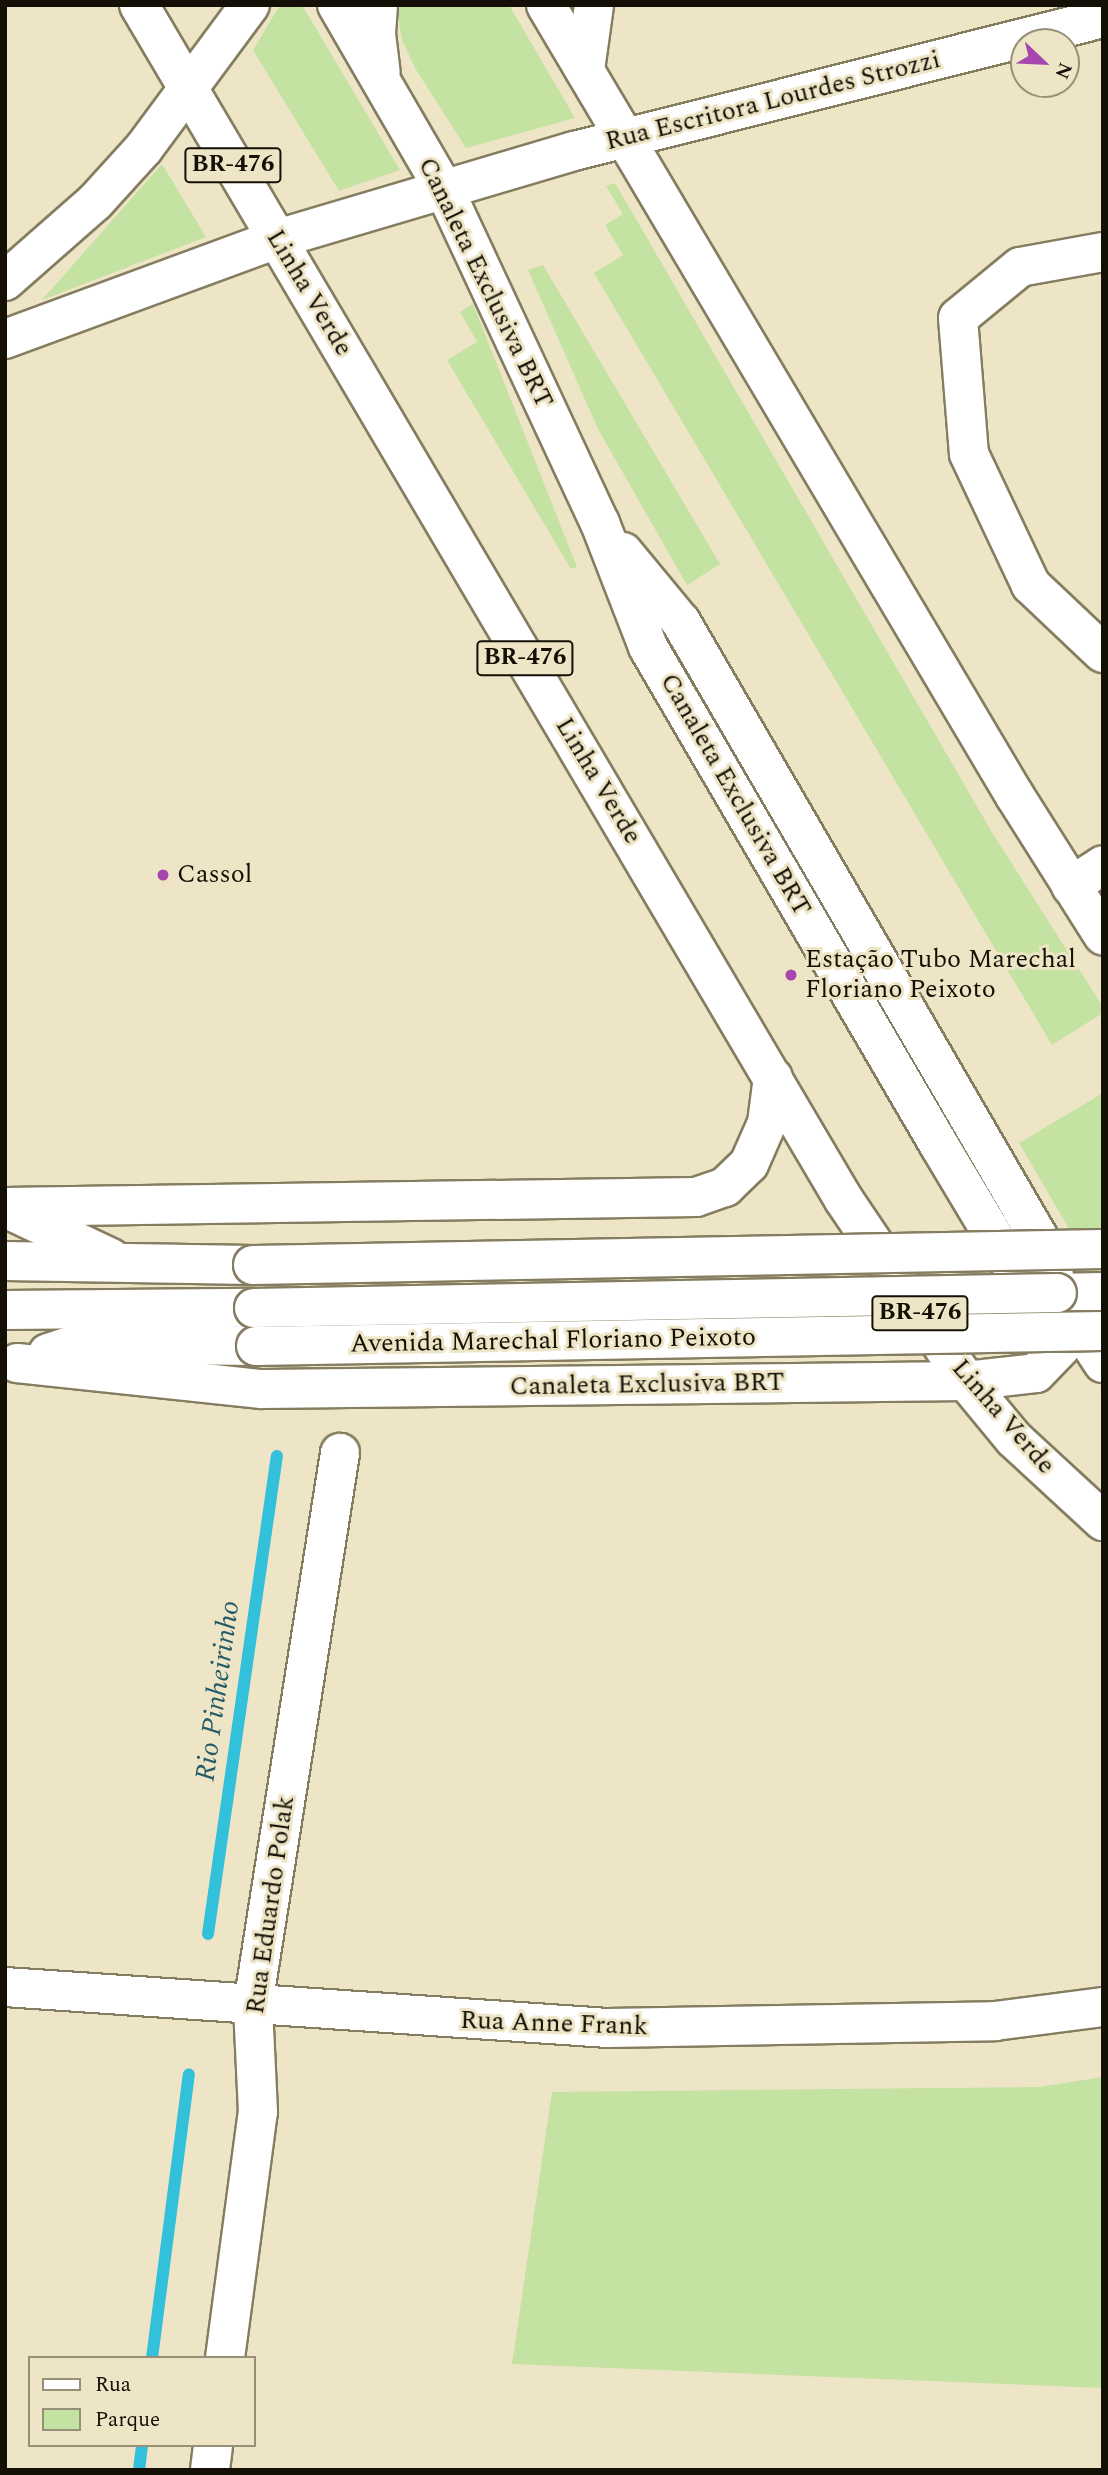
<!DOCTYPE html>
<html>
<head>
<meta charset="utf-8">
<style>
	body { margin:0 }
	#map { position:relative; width:1108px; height:2475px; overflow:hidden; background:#eee5c6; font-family:Spectral,serif }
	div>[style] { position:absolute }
	.green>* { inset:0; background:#c4e2a2 }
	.stream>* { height:12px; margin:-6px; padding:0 6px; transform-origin:6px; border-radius:6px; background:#32c0da }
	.roads { filter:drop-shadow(2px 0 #857d60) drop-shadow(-2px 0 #857d60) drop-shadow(0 2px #857d60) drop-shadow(0 -2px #857d60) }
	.minor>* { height:38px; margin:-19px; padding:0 19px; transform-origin:19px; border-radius:19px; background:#fff }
	.major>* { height:38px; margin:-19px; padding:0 19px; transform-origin:19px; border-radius:19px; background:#fff }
	.highway>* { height:38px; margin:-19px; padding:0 19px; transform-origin:19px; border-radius:19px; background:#fff }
	.bridges { filter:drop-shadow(2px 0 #857d60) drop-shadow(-2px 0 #857d60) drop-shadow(0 2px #857d60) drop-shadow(0 -2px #857d60) }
	.minor-bridge>* { height:38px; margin:-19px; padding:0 19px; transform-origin:19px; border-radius:19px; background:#fff }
	.dots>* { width:19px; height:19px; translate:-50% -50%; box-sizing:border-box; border:4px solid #eee5c6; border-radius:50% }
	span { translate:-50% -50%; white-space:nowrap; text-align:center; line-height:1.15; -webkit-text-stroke:6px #eee5c6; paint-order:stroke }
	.shield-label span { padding:2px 5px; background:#eee5c6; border:2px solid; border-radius:5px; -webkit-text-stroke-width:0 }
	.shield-label { font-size:24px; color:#141006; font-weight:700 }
	.street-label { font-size:26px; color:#141006 }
	.poi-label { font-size:26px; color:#141006 }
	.left { translate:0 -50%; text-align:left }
	.water-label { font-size:28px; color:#245b67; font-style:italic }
	.frame { position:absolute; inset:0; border:7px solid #141006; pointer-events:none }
	.legend { position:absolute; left:28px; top:2356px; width:228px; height:91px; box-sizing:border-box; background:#eee5c6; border:2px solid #979079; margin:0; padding:9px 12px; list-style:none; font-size:21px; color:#141006 }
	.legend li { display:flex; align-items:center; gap:14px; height:35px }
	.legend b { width:35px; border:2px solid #979079 }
	.north { position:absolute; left:1010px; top:28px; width:70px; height:70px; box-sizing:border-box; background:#eee5c6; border:2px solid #979079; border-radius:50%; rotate:113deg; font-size:19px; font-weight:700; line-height:28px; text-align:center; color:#141006 }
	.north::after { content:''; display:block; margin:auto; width:24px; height:32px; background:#a646ae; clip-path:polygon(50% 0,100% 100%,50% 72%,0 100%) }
</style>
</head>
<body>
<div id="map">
	<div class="green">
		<i style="clip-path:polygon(280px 5px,302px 5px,400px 170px,339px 191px,253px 50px)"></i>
		<i style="clip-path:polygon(396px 5px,509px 5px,575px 118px,466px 148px,415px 68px,402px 40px)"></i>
		<i style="clip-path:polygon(162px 164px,206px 237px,42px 300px)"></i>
		<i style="clip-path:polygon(615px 183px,993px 834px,1103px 1007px,1103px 1013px,1052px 1045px,594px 273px,623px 255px,605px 225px,623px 214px,606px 186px)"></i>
		<i style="clip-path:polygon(543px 265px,720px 564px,687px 585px,598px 429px,528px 270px)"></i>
		<i style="clip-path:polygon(473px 304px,577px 567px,571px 569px,447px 360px,477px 342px,460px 312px)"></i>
		<i style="clip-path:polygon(1103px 1093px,1103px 1287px,1019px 1143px)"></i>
		<i style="clip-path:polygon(1103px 2077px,1103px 2388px,512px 2364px,552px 2092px,1039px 2087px)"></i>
	</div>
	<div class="stream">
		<i style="left:208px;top:1934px;width:483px;rotate:-81.8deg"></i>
		<i style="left:152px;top:2358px;width:286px;rotate:-82.6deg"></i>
		<i style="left:139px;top:2470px;width:25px;rotate:-83deg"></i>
	</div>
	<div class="roads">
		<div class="minor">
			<i style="left:337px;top:5px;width:215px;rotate:59.9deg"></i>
			<i style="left:445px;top:191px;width:366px;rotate:65deg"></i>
			<i style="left:600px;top:523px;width:133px;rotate:68.8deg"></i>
			<i style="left:648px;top:647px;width:577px;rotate:59.7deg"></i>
			<i style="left:939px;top:1145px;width:142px;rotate:59.1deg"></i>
			<i style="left:1012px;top:1267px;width:52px;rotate:30deg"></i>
			<i style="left:1057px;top:1293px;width:46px;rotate:-1.2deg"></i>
			<i style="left:378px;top:5px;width:29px;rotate:94deg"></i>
			<i style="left:376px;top:34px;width:38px;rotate:83deg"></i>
			<i style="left:1103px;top:252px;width:84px;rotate:169.8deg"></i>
			<i style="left:1020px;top:267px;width:80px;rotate:140.6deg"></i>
			<i style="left:958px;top:318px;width:136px;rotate:85.4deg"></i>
			<i style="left:969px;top:454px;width:145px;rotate:64.7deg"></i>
			<i style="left:1031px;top:585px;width:99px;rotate:43.4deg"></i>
			<i style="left:623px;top:552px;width:91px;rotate:50.4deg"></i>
			<i style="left:681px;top:622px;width:737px;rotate:59.85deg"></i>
			<i style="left:1051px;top:1259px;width:35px;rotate:80deg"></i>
			<i style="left:1057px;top:1293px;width:84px;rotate:56.7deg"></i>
			<i style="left:1071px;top:886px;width:38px;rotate:-33deg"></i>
			<i style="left:5px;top:1208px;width:117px;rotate:25.3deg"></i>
			<i style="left:5px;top:1261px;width:248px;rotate:0.9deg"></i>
			<i style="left:5px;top:1310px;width:249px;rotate:-0.5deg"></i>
			<i style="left:48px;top:1353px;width:29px;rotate:-18deg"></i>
			<i style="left:76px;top:1344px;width:180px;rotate:0.6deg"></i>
			<i style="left:17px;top:1363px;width:246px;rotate:6.1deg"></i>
			<i style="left:262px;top:1389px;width:704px;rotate:-0.65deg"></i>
			<i style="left:966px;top:1381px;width:70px;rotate:-6.5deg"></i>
			<i style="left:1036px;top:1373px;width:36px;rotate:-46deg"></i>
			<i style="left:1061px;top:1347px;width:31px;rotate:-73deg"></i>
			<i style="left:225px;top:2358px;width:248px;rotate:-82.4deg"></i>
			<i style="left:258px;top:2112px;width:107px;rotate:-92.7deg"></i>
			<i style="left:253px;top:2005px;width:559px;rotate:-81.04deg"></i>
			<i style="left:210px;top:2470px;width:25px;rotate:-83deg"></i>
		</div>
		<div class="major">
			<i style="left:585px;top:70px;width:66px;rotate:-82.1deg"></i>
			<i style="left:5px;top:281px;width:120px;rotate:-41.3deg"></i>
			<i style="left:95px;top:202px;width:73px;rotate:-47.8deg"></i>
			<i style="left:144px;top:148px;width:178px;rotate:-53.5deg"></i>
			<i style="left:5px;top:339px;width:290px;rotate:-20.2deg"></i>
			<i style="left:277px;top:239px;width:310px;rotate:-16.5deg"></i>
			<i style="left:574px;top:151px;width:545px;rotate:-14.11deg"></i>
			<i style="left:5px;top:1987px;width:604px;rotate:3.89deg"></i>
			<i style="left:608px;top:2028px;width:387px;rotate:-1deg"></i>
			<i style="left:995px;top:2021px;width:109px;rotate:-7.4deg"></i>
		</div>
		<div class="highway">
			<i style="left:139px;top:5px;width:1387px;rotate:59.46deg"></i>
			<i style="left:844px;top:1200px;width:218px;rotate:56deg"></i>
			<i style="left:966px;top:1381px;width:75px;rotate:50.4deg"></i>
			<i style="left:1014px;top:1439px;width:121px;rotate:42.7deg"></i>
			<i style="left:546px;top:5px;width:920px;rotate:59.34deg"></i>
			<i style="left:1015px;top:796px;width:165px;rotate:57.7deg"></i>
			<i style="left:5px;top:1207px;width:691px;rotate:-0.83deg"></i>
			<i style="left:696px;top:1197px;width:31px;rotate:-19deg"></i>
			<i style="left:725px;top:1187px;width:33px;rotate:-44deg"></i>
			<i style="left:749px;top:1164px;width:45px;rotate:-66.3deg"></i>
			<i style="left:767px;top:1123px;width:46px;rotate:-82.6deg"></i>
		</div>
	</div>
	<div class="bridges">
		<div class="minor-bridge">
			<i style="left:253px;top:1265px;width:850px;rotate:-1.08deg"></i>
			<i style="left:254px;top:1308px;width:803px;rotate:-1.07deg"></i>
			<i style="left:256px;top:1346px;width:847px;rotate:-1.01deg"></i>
		</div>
	</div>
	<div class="dots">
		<i style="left:163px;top:875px;background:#a646ae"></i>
		<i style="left:791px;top:975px;background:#a646ae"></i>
	</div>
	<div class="shield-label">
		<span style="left:233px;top:165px">BR-476</span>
		<span style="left:525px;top:658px">BR-476</span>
		<span style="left:920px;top:1313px">BR-476</span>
	</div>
	<div class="street-label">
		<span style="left:773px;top:101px;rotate:-14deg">Rua Escritora Lourdes Strozzi</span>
		<span style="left:485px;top:283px;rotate:64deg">Canaleta Exclusiva BRT</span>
		<span style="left:309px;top:293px;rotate:59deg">Linha Verde</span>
		<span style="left:598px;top:781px;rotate:59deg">Linha Verde</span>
		<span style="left:735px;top:795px;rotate:60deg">Canaleta Exclusiva BRT</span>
		<span style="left:553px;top:1341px;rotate:-1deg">Avenida Marechal Floriano Peixoto</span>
		<span style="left:647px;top:1385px;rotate:-1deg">Canaleta Exclusiva BRT</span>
		<span style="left:1003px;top:1417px;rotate:49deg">Linha Verde</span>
		<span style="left:271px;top:1905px;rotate:-82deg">Rua Eduardo Polak</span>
		<span style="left:554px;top:2024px;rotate:2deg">Rua Anne Frank</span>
	</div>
	<div class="poi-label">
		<span class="left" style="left:177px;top:875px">Cassol</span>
		<span class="left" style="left:805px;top:975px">Estação Tubo Marechal<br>Floriano Peixoto</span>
	</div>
	<div class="water-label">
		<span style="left:218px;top:1691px;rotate:-82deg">Rio Pinheirinho</span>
	</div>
	<div class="frame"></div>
	<ul class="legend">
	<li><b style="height:9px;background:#fff"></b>Rua</li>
	<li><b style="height:19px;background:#c4e2a2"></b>Parque</li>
	</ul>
	<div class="north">N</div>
</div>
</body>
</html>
